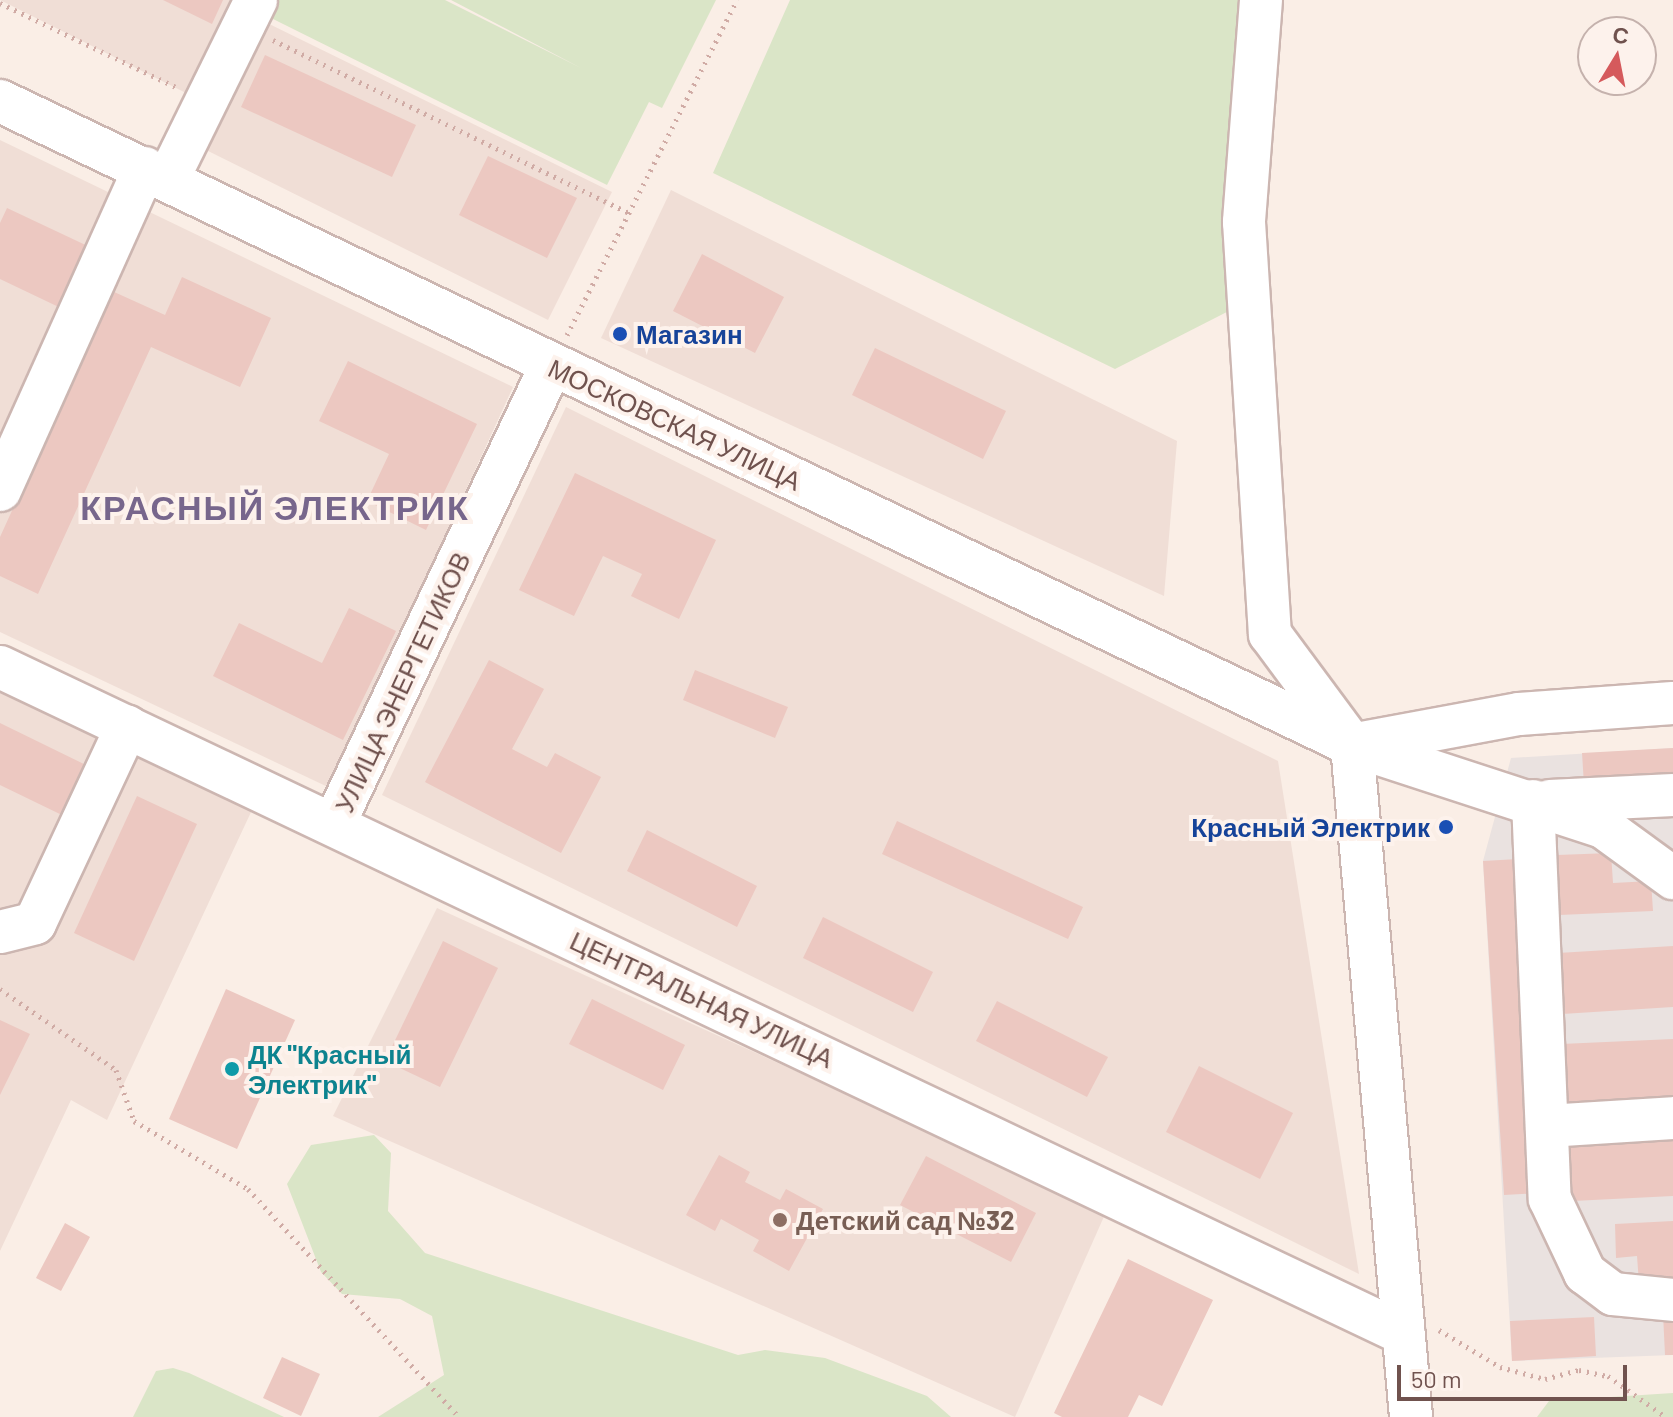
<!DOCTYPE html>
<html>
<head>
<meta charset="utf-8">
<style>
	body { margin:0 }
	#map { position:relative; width:1673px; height:1417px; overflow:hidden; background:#faeee6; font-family:Barlow,sans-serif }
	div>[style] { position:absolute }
	.residential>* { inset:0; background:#f0ded6 }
	.industrial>* { inset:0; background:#eae2e0 }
	.green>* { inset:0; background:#dae5c7 }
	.building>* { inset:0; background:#ecc8c1 }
	.path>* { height:5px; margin-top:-2.5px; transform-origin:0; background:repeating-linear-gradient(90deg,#d0aba5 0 2px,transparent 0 8px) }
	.roads { filter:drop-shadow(2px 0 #ccb6b1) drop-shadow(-2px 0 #ccb6b1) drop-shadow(0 2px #ccb6b1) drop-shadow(0 -2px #ccb6b1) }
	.minor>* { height:42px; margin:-21px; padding:0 21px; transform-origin:21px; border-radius:21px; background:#fff }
	.dots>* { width:22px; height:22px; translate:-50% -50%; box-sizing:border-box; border:4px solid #fdf2ec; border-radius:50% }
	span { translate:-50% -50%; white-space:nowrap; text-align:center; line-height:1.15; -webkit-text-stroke:8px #fdf2ec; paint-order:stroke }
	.transit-label { font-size:26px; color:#164399; font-weight:700 }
	.left { translate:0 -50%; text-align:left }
	.right { translate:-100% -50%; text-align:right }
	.street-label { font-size:26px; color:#70524e }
	.culture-label { font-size:26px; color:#0d838f; font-weight:700 }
	.education-label { font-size:26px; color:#785e54; font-weight:700 }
	.district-label { font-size:34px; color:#77668c; font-weight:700; letter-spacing:2px }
	.north { position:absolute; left:1577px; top:16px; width:80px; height:80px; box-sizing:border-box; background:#fdf2ec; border:2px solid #c5b2ad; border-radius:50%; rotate:10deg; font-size:22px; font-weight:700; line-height:32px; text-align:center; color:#70524e }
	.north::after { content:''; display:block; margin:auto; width:28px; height:36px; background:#d55a5c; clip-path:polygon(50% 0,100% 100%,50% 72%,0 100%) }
	.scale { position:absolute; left:1397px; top:1365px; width:230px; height:36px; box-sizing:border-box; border:4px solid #70524e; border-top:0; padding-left:10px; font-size:24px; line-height:28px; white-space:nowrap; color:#70524e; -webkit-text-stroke:6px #fdf2ec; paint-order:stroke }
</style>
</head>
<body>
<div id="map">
	<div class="residential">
		<i style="clip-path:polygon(0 0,267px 0,259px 19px,612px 192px,548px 320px,198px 146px,220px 110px)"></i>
		<i style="clip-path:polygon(0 140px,513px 387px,330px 788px,0 632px)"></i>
		<i style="clip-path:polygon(671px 190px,1177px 441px,1164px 596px,601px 338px)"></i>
		<i style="clip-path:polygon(566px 407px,1278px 761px,1359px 1274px,382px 795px)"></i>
		<i style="clip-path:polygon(0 691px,252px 810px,107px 1120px,71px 1100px,0 1251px)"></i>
		<i style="clip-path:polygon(437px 908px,1106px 1212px,1015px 1417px,333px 1116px)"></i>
	</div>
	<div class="industrial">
		<i style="clip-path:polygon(1673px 748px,1673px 1355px,1512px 1361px,1483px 861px,1511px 758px)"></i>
	</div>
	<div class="green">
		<i style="clip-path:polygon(277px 0,445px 0,581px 68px,451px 0,716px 0,662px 108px,649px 102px,607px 185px,269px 17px)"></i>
		<i style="clip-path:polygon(790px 0,1253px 0,1244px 222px,1270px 290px,1115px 369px,713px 173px)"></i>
		<i style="clip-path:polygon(374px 1135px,391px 1153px,388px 1211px,425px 1253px,738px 1355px,765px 1350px,825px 1358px,927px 1396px,951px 1417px,378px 1417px,444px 1375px,432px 1316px,400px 1299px,342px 1294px,321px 1272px,287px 1184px,311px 1145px)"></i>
		<i style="clip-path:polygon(173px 1368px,189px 1373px,284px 1417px,133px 1417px,156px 1371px)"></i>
		<i style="clip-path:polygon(1673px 1393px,1673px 1417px,1537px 1417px,1549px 1401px)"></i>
	</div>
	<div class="building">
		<i style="clip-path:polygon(163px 0,223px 0,212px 24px)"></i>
		<i style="clip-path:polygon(265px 55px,416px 125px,392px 177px,241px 107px)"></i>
		<i style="clip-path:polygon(488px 156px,577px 198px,547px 258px,459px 215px)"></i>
		<i style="clip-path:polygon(7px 208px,94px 249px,65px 310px,0 279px,0 223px)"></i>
		<i style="clip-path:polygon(702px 254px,784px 297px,755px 353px,673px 311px)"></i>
		<i style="clip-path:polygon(182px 277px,271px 318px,240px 387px,151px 347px,38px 594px,0 576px,0 537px,112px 291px,165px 315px)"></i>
		<i style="clip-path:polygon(875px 348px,1006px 411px,983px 459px,852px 395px)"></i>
		<i style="clip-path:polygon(348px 361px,477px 424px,426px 530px,367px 501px,389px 454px,319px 421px)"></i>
		<i style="clip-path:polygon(575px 473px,716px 540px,679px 619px,631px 596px,642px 574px,603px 556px,574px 616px,519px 590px)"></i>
		<i style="clip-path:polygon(349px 608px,396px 631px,343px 740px,213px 676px,239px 623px,322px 663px)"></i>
		<i style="clip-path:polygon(489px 660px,544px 689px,512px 749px,547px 767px,555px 753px,601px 777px,561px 853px,425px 782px)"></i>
		<i style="clip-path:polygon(695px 670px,788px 707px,775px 738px,683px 700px)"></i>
		<i style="clip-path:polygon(0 723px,90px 767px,66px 817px,0 785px)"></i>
		<i style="clip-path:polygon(1673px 748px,1673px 781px,1584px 785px,1582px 753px)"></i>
		<i style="clip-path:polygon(137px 796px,197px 824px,134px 961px,74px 933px)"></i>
		<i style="clip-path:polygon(897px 821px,1083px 907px,1068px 939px,882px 854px)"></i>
		<i style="clip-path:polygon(647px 830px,757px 886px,737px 927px,627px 871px)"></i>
		<i style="clip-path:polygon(1611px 853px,1613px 883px,1651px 881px,1653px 911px,1559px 915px,1557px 855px)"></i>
		<i style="clip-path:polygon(1518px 859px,1540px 1193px,1504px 1195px,1483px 861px)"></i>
		<i style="clip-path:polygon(823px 917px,933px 972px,913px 1012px,803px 958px)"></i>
		<i style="clip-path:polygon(443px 941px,498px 968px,440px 1087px,385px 1061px)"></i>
		<i style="clip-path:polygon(1673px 946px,1673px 1007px,1562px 1014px,1558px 953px)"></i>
		<i style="clip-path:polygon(226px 989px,295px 1020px,237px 1149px,169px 1119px)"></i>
		<i style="clip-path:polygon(592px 999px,685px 1045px,663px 1090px,569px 1044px)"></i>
		<i style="clip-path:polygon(997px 1001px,1108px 1057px,1087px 1097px,976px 1041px)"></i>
		<i style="clip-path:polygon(0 1020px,30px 1034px,0 1095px)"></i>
		<i style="clip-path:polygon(1673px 1039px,1673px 1101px,1564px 1106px,1561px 1044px)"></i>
		<i style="clip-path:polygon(1199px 1066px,1293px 1113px,1260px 1179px,1166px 1132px)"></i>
		<i style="clip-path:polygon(1673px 1137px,1673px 1196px,1573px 1201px,1569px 1143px)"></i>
		<i style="clip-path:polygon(719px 1155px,750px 1172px,745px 1182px,780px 1200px,786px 1189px,823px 1209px,789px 1271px,753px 1251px,759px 1240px,721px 1219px,715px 1231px,686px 1215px)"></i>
		<i style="clip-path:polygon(926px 1156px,1036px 1213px,1011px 1262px,900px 1205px)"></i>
		<i style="clip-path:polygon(1673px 1221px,1673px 1282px,1639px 1283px,1637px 1256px,1616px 1258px,1615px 1224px)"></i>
		<i style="clip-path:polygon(65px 1223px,90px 1237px,61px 1291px,36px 1278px)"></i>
		<i style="clip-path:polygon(1128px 1259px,1213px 1300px,1162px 1406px,1139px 1395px,1128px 1417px,1062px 1417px,1054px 1413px)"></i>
		<i style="clip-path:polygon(1673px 1313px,1673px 1355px,1665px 1355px,1663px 1314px)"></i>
		<i style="clip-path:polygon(1594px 1317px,1596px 1356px,1512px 1361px,1510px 1321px)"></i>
		<i style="clip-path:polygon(282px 1357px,320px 1374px,301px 1416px,263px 1398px)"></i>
	</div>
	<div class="path">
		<i style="left:0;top:3px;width:195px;rotate:25.5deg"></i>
		<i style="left:273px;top:40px;width:396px;rotate:25.9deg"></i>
		<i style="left:567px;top:335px;width:376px;rotate:-63.1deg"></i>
		<i style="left:0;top:989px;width:141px;rotate:34.9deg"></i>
		<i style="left:116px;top:1070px;width:54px;rotate:70.6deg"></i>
		<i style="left:134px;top:1121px;width:133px;rotate:30.8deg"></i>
		<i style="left:248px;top:1189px;width:311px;rotate:47.2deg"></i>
		<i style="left:1439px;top:1330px;width:71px;rotate:31.2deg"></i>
		<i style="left:1500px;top:1367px;width:47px;rotate:14.9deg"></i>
		<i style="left:1545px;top:1379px;width:35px;rotate:-15deg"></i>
		<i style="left:1579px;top:1370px;width:30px;rotate:12deg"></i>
		<i style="left:1608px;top:1376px;width:71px;rotate:35.3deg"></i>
	</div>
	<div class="roads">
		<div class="minor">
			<i style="left:1261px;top:0;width:223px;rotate:94.4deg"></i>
			<i style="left:1244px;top:222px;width:413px;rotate:86.4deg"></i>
			<i style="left:1270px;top:634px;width:138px;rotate:53.5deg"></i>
			<i style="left:1352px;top:745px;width:675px;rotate:84.98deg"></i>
			<i style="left:0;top:101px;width:1498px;rotate:25.47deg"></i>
			<i style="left:1352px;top:745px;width:264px;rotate:18.1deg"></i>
			<i style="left:1603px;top:827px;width:87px;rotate:36.1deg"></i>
			<i style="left:168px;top:179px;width:199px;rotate:-63.8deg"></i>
			<i style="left:0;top:490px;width:353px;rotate:-65.8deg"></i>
			<i style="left:0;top:667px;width:1554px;rotate:25.41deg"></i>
			<i style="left:1357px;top:744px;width:165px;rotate:-10.5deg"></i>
			<i style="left:1519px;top:714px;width:154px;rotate:-4.1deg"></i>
			<i style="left:1533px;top:801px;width:398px;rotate:87.6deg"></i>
			<i style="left:1550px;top:1199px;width:82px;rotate:64.7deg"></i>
			<i style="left:1585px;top:1273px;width:35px;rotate:37deg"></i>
			<i style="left:1613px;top:1294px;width:60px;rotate:5.7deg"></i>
			<i style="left:1550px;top:801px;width:123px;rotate:-2.8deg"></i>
			<i style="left:334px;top:824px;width:507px;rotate:-64.65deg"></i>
			<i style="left:0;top:932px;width:36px;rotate:-14deg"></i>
			<i style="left:35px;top:923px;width:217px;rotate:-64.9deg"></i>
			<i style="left:1547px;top:1126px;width:126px;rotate:-3.6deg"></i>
		</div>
	</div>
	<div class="dots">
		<i style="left:620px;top:334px;background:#1a4fb4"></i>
		<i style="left:1446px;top:827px;background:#1a4fb4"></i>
		<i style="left:232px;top:1069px;background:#0f9aa8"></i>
		<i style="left:780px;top:1220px;background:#8d6e63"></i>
	</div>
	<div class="transit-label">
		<span class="left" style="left:636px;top:334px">Магазин</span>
		<span class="right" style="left:1430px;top:827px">Красный Электрик</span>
	</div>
	<div class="street-label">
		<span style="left:675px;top:424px;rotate:25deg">МОСКОВСКАЯ УЛИЦА</span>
		<span style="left:402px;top:682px;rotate:-65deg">УЛИЦА ЭНЕРГЕТИКОВ</span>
		<span style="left:702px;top:999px;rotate:25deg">ЦЕНТРАЛЬНАЯ УЛИЦА</span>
	</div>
	<div class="culture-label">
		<span class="left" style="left:248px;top:1069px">ДК "Красный<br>Электрик"</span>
	</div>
	<div class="education-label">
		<span class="left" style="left:796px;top:1220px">Детский сад №32</span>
	</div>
	<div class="district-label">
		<span style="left:275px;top:507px">КРАСНЫЙ ЭЛЕКТРИК</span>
	</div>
	<div class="north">С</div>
	<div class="scale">50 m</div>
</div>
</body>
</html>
